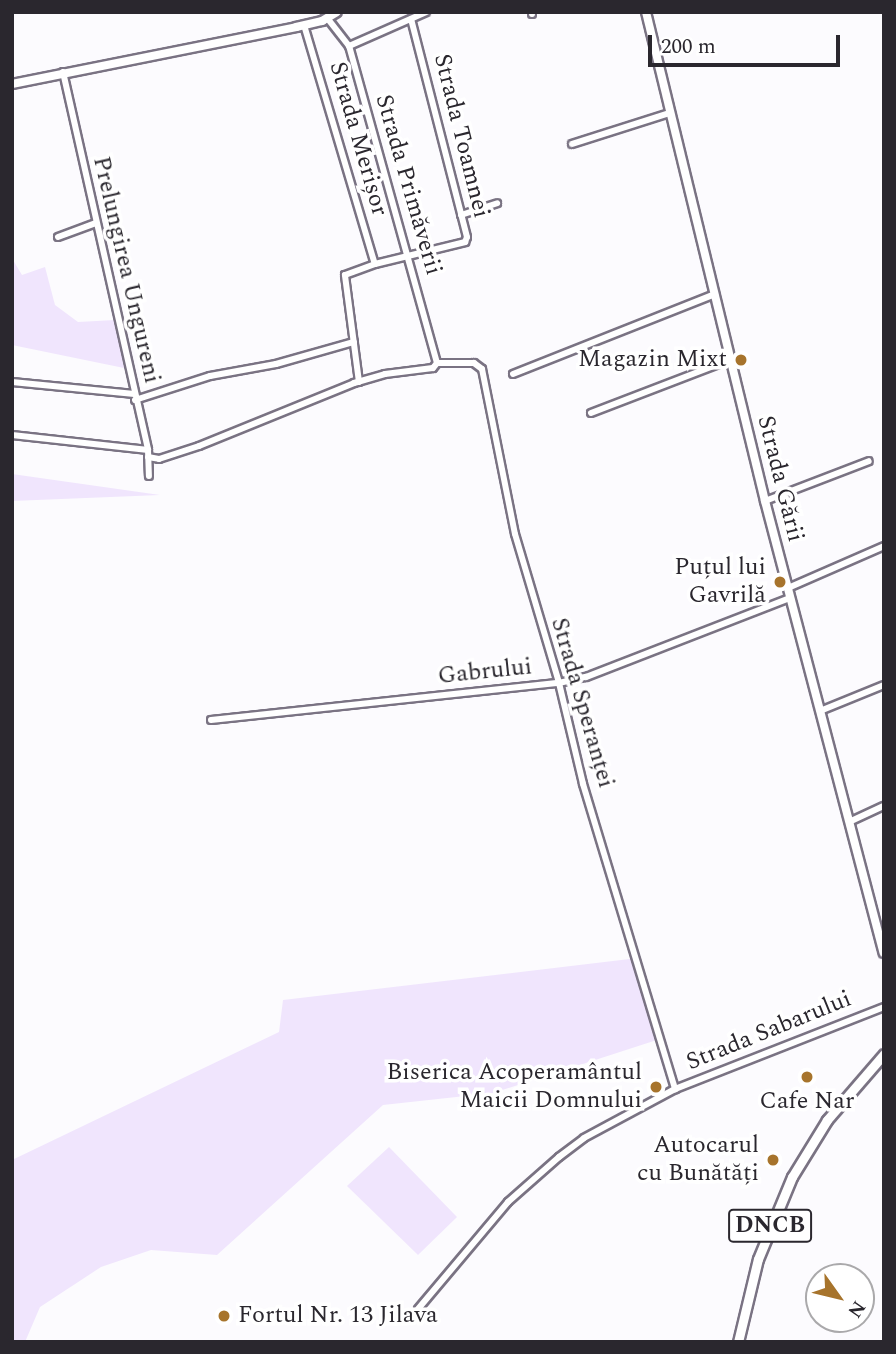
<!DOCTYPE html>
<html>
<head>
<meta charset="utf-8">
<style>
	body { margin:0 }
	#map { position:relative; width:896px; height:1354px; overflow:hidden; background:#fcfbfe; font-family:Spectral,serif }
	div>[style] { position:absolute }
	.green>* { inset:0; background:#f0e5fd }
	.roads { filter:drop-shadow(2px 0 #7a7383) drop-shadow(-2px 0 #7a7383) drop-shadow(0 2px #7a7383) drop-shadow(0 -2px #7a7383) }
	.minor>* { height:6px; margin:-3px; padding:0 3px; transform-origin:3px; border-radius:3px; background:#fff }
	.secondary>* { height:8px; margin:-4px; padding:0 4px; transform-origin:4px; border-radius:4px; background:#fff }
	.primary>* { height:9px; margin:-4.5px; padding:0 4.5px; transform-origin:4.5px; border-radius:4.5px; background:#fff }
	.dots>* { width:19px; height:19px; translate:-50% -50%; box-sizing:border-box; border:4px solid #fff; border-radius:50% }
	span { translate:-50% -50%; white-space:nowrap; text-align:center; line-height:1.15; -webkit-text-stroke:7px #fff; paint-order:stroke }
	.shield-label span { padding:2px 5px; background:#fff; border:2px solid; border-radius:5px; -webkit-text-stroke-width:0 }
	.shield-label { font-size:23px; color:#2a272e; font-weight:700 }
	.street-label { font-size:24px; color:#2a272e }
	.poi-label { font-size:24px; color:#2a272e }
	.right { translate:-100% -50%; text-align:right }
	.left { translate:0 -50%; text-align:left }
	.frame { position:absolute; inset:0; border:14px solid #2a272e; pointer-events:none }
	.north { position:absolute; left:805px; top:1263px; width:70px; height:70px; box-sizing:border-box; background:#fff; border:2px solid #aaa9ab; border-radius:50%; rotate:124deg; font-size:19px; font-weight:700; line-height:28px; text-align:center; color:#2a272e }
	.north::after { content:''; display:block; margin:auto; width:24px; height:32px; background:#a7742c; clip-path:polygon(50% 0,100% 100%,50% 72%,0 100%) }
	.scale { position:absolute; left:648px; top:35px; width:192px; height:32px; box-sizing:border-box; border:4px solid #2a272e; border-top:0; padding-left:9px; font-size:21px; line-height:24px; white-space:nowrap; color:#2a272e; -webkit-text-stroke:5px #fff; paint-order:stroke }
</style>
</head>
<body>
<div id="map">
	<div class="green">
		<i style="clip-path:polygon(13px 260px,22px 275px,45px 267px,55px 305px,78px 322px,115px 320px,124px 368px,12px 345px)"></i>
		<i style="clip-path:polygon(12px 474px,160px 495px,12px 501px)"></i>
		<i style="clip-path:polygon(638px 958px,663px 1038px,493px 1093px,383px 1105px,217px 1255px,151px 1250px,101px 1267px,40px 1307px,25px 1342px,12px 1342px,12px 1160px,279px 1032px,283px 1000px)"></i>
		<i style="clip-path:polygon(389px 1147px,457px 1217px,418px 1255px,347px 1186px)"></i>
	</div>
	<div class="roads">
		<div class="minor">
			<i style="left:532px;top:12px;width:2px;rotate:90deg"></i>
			<i style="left:304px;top:25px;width:249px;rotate:73.5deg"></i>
			<i style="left:349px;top:46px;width:84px;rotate:-23.8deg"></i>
			<i style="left:63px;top:72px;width:387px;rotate:77.3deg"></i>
			<i style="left:148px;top:450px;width:26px;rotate:88deg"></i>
			<i style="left:572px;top:144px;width:103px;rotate:-17.6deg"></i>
			<i style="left:461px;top:215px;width:38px;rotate:-18deg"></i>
			<i style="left:58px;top:237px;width:40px;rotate:-20.2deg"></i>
			<i style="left:437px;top:363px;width:37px"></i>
			<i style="left:474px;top:363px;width:10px;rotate:37deg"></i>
			<i style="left:482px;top:369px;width:168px;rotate:78.7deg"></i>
			<i style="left:515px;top:534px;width:155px;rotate:73.5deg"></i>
			<i style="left:559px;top:683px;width:104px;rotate:76.6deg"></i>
			<i style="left:583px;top:784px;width:319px;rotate:73.2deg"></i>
			<i style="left:513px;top:374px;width:215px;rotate:-21.6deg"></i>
			<i style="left:12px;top:382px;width:123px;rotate:5.6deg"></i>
			<i style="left:359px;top:382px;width:108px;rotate:-97.5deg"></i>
			<i style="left:345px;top:275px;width:32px;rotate:-20deg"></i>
			<i style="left:375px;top:264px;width:93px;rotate:-13.7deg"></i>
			<i style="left:465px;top:242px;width:5px;rotate:-68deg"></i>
			<i style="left:467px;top:237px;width:225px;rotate:-104.4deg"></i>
			<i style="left:135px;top:400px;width:79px;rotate:-17.7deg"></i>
			<i style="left:210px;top:376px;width:67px;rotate:-10.3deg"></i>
			<i style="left:276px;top:364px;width:81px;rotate:-15.8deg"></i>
			<i style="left:591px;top:413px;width:148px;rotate:-21deg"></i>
			<i style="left:12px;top:435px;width:137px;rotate:6.3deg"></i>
			<i style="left:148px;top:457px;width:11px;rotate:10deg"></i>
			<i style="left:159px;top:459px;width:42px;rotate:-18deg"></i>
			<i style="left:199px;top:446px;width:167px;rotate:-22.1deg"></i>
			<i style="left:354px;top:383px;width:32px;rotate:-16deg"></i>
			<i style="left:385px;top:374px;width:48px;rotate:-7.1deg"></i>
			<i style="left:433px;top:368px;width:6px;rotate:-51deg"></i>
			<i style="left:437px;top:363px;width:329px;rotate:-105.5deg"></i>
			<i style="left:349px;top:46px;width:34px;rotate:-128deg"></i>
			<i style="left:765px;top:501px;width:111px;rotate:-21deg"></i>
			<i style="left:788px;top:588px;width:105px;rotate:-23.6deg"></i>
			<i style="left:820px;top:711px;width:69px;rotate:-22.1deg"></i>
			<i style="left:211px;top:720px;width:350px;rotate:-6.1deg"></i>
			<i style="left:559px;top:683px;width:28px;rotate:-13deg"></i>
			<i style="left:586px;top:677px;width:219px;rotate:-21.2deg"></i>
			<i style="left:849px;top:822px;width:38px;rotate:-25deg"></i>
			<i style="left:418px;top:1309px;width:140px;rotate:-49.9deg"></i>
			<i style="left:508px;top:1202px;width:68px;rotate:-41.4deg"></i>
			<i style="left:559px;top:1157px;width:31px;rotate:-37deg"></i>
			<i style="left:584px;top:1138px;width:103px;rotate:-28.3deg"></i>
			<i style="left:675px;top:1089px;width:225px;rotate:-21.4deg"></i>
		</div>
		<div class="secondary">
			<i style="left:646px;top:12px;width:503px;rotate:76.32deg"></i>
			<i style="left:765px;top:501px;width:467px;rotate:75.3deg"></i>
			<i style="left:12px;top:84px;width:290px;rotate:-11.3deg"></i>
			<i style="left:296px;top:27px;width:27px;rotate:-13deg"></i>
			<i style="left:322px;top:21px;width:17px;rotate:-31deg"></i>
		</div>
		<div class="primary">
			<i style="left:738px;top:1342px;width:85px;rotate:-76.5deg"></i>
			<i style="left:758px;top:1259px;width:89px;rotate:-67.5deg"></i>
			<i style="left:792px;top:1177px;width:67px;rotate:-58.4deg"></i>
			<i style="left:827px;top:1120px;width:87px;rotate:-49.2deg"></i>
		</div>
	</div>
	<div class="dots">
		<i style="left:741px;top:360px;background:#a7742c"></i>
		<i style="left:780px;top:582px;background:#a7742c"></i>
		<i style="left:807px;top:1077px;background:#a7742c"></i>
		<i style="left:656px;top:1087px;background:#a7742c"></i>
		<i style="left:773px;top:1160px;background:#a7742c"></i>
		<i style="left:224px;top:1316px;background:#a7742c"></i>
	</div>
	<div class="shield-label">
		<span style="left:770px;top:1226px">DNCB</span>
	</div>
	<div class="street-label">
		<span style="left:461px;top:136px;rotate:76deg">Strada Toamnei</span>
		<span style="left:358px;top:139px;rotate:74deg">Strada Merișor</span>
		<span style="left:408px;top:185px;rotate:74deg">Strada Primăverii</span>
		<span style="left:126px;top:270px;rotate:77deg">Prelungirea Ungureni</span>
		<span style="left:780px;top:479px;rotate:76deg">Strada Gării</span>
		<span style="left:485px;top:672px;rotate:-6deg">Gabrului</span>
		<span style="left:582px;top:703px;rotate:74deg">Strada Speranței</span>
		<span style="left:769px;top:1031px;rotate:-22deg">Strada Sabarului</span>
	</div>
	<div class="poi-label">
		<span class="right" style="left:727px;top:360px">Magazin Mixt</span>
		<span class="right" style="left:766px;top:582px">Puțul lui<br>Gavrilă</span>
		<span class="right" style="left:642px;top:1087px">Biserica Acoperamântul<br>Maicii Domnului</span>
		<span style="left:807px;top:1102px">Cafe Nar</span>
		<span class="right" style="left:759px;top:1160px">Autocarul<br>cu Bunătăți</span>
		<span class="left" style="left:238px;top:1316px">Fortul Nr. 13 Jilava</span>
	</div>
	<div class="frame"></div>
	<div class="north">N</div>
	<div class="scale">200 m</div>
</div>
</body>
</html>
